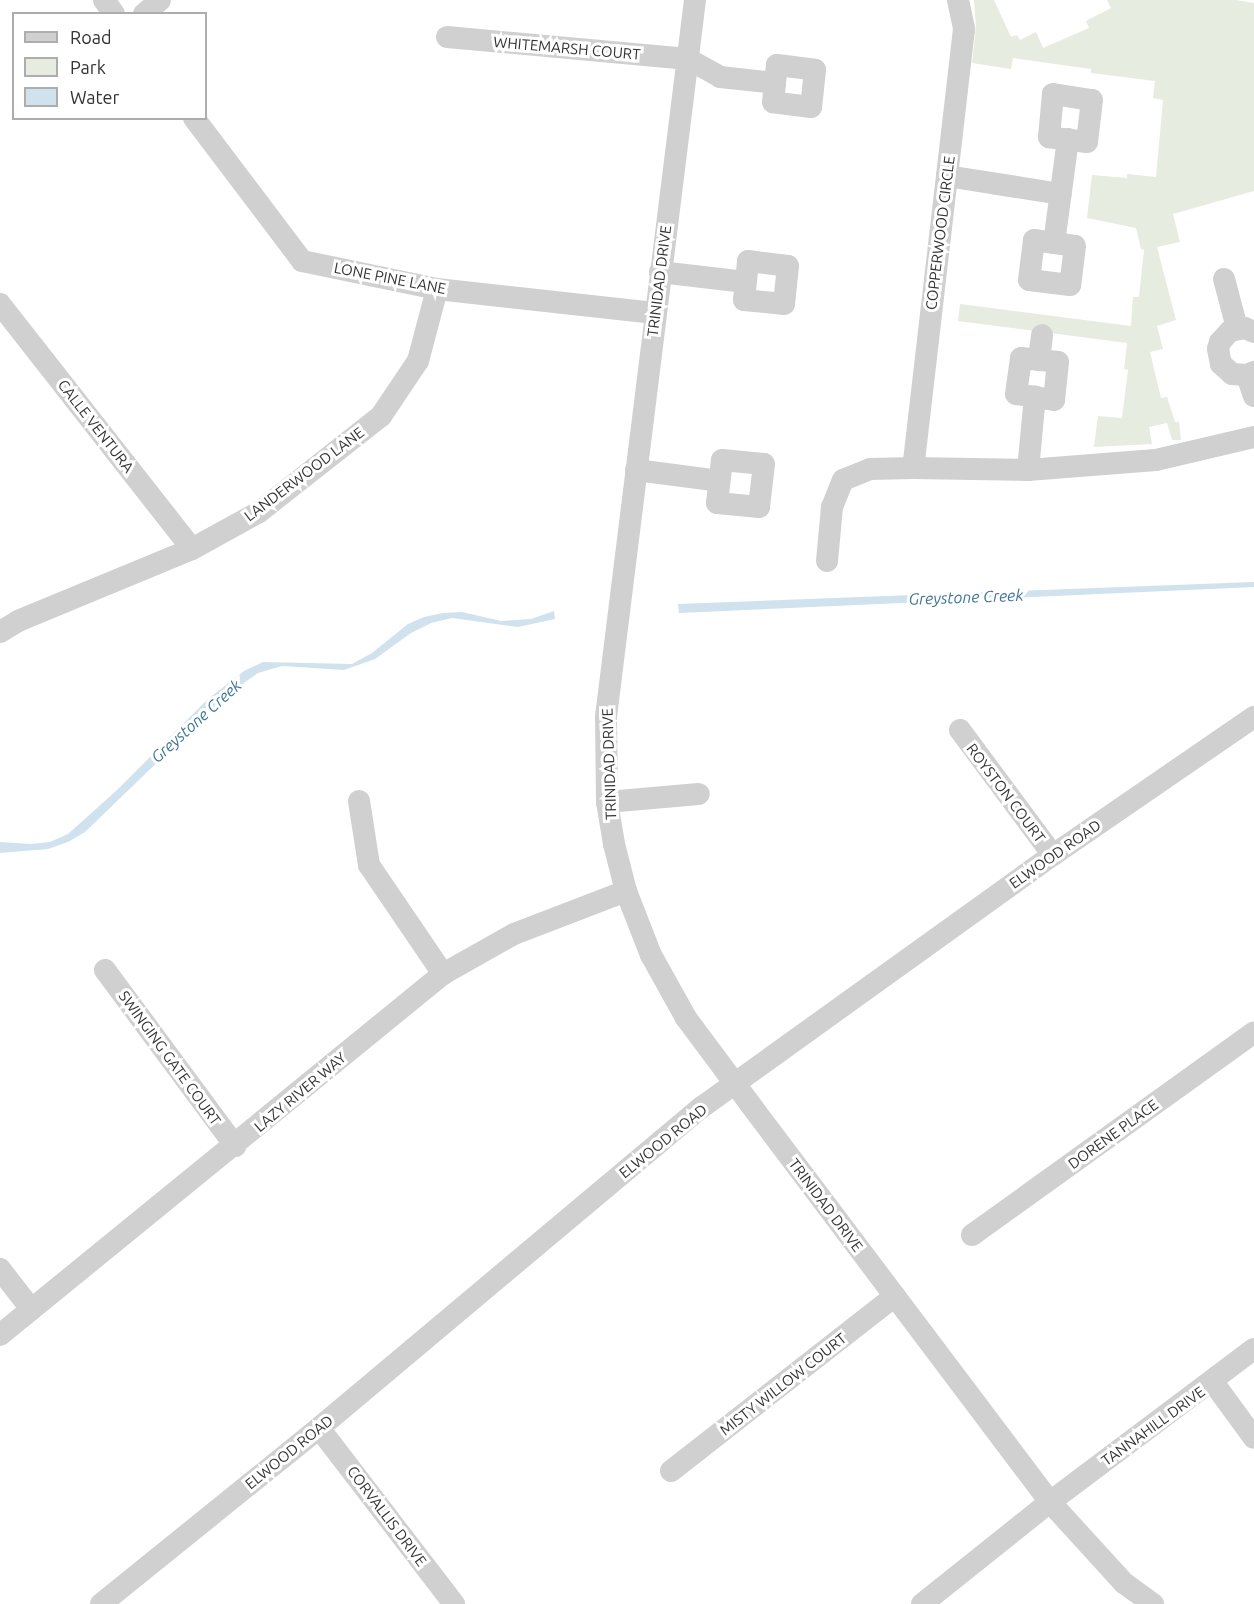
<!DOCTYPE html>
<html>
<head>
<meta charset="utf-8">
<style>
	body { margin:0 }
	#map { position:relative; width:1254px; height:1604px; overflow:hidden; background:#fff; font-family:Ubuntu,sans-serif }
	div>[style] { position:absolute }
	.green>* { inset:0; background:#e6ecdf }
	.water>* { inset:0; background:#cfe2ee }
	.minor>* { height:22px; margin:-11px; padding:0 11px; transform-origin:11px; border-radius:11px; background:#d0d0d0 }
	span { translate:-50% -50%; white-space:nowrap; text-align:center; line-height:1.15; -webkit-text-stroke:6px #fff; paint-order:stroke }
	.street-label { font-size:15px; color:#333 }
	.water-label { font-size:16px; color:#3f7597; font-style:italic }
	.legend { position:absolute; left:12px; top:12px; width:195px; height:108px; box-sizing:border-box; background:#fff; border:2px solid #adadad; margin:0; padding:8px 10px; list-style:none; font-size:18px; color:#333 }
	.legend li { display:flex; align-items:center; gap:12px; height:30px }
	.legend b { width:30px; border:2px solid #adadad }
</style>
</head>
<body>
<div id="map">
	<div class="green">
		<i style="clip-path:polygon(974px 0,994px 0,1011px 37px,1017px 35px,1020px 40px,1036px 32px,1043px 48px,1089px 28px,1086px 21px,1111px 8px,1107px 0,1236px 0,1254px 3px,1254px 191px,1173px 214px,1180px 242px,1157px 247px,1176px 320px,1157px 326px,1163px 349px,1150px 352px,1161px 398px,1167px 397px,1175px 422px,1179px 422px,1181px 440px,1172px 440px,1167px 423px,1149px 427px,1152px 444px,1094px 447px,1098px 416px,1122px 418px,1128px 370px,1124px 369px,1127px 343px,958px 321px,960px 304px,1131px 326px,1133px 297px,1139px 297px,1144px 250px,1141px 249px,1136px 228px,1087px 218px,1092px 175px,1127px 178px,1127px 174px,1156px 177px,1163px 100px,1153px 98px,1155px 81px,1091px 73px,1091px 69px,1013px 58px,1011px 69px,972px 63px,976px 27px)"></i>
	</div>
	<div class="water">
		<i style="clip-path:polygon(1254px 582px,1254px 587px,679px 613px,678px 604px)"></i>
		<i style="clip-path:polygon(554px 611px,555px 619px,518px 627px,452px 618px,431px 623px,411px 633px,375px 659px,344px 670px,282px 666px,258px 673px,228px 694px,85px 832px,68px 842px,48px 849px,0 853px,0 842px,31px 844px,50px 842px,68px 834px,116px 791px,208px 699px,244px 671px,263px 662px,352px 664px,372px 653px,408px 624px,424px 617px,443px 613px,462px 612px,501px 621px,531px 619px)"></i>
	</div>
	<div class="minor">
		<i style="left:104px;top:0;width:17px;rotate:54deg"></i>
		<i style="left:695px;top:0;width:723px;rotate:97.08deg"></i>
		<i style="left:606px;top:717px;width:85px;rotate:89.3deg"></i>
		<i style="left:607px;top:802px;width:43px;rotate:80.5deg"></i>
		<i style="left:614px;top:844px;width:49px;rotate:75.7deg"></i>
		<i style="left:626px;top:891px;width:69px;rotate:68.7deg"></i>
		<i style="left:651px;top:955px;width:72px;rotate:60.9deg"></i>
		<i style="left:686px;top:1018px;width:107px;rotate:53.3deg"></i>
		<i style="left:750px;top:1104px;width:498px;rotate:53deg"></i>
		<i style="left:1050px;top:1502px;width:110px;rotate:47.6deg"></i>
		<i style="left:1124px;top:1583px;width:36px;rotate:36deg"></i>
		<i style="left:958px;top:0;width:30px;rotate:78deg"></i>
		<i style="left:964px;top:29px;width:442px;rotate:96.6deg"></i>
		<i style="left:913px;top:468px;width:115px;rotate:1deg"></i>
		<i style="left:1028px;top:470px;width:128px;rotate:-4.5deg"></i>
		<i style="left:1156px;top:460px;width:101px;rotate:-13.2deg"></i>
		<i style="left:144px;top:14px;width:21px;rotate:-41deg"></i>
		<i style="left:447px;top:37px;width:242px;rotate:5.2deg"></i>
		<i style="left:688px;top:59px;width:37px;rotate:29deg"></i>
		<i style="left:720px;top:77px;width:55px;rotate:6.2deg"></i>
		<i style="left:775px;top:83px;width:18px;rotate:-84deg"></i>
		<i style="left:777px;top:65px;width:38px;rotate:7deg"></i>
		<i style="left:815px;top:70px;width:37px;rotate:96deg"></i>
		<i style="left:811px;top:107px;width:38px;rotate:-173deg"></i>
		<i style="left:773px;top:102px;width:19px;rotate:-84deg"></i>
		<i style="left:1053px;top:94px;width:39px;rotate:9deg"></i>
		<i style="left:1092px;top:100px;width:42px;rotate:96.8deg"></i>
		<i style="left:1087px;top:142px;width:38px;rotate:-173deg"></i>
		<i style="left:1049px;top:137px;width:43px;rotate:-84.7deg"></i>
		<i style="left:194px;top:118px;width:179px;rotate:52.9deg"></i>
		<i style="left:302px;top:261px;width:138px;rotate:11.7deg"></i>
		<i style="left:437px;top:289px;width:219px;rotate:6.3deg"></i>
		<i style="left:947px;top:176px;width:115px;rotate:9deg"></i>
		<i style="left:1034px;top:240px;width:41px;rotate:8.3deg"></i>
		<i style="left:1075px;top:246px;width:39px;rotate:97deg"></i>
		<i style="left:1070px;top:285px;width:41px;rotate:-173deg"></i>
		<i style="left:1029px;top:280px;width:40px;rotate:-82.9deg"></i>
		<i style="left:1054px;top:243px;width:105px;rotate:-82.3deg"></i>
		<i style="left:748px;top:261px;width:40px;rotate:7.1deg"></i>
		<i style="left:788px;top:266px;width:38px;rotate:96deg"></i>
		<i style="left:784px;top:304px;width:40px;rotate:-174.3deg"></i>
		<i style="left:744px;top:300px;width:39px;rotate:-84deg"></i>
		<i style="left:660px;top:272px;width:86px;rotate:6.7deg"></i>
		<i style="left:1224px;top:279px;width:51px;rotate:75.1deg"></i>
		<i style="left:0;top:304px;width:311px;rotate:51.9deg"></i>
		<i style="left:1254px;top:332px;width:10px;rotate:-156deg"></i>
		<i style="left:1245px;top:328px;width:15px;rotate:169deg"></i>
		<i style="left:1230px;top:331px;width:15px;rotate:132deg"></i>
		<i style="left:1220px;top:342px;width:7px;rotate:106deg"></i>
		<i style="left:1218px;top:349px;width:15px;rotate:79deg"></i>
		<i style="left:1221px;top:364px;width:15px;rotate:42deg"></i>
		<i style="left:1232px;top:374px;width:15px;rotate:4deg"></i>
		<i style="left:1247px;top:375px;width:8px;rotate:-23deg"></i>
		<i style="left:1021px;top:358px;width:37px;rotate:6deg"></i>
		<i style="left:1058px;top:362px;width:38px;rotate:96deg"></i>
		<i style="left:1054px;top:400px;width:38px;rotate:-171deg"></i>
		<i style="left:1016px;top:394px;width:36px;rotate:-82deg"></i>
		<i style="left:1039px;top:360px;width:25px;rotate:-83deg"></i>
		<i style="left:1247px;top:375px;width:22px;rotate:72deg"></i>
		<i style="left:722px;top:460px;width:42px;rotate:5.4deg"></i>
		<i style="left:764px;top:464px;width:43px;rotate:96.6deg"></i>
		<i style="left:759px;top:507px;width:42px;rotate:-174.6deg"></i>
		<i style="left:717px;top:503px;width:43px;rotate:-83.4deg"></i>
		<i style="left:636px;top:470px;width:84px;rotate:7.5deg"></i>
		<i style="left:1028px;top:470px;width:74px;rotate:-84.6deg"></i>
		<i style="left:827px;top:561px;width:54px;rotate:-84.7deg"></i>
		<i style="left:832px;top:507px;width:29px;rotate:-68deg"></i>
		<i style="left:843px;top:480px;width:29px;rotate:-22deg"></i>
		<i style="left:870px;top:469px;width:43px;rotate:-1.3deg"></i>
		<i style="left:0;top:632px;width:21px;rotate:-31deg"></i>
		<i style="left:18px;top:621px;width:188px;rotate:-22.5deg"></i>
		<i style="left:192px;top:549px;width:77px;rotate:-28.9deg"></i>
		<i style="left:259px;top:512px;width:155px;rotate:-38.2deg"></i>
		<i style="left:381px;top:416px;width:66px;rotate:-56.1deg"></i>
		<i style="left:418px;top:361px;width:74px;rotate:-75.2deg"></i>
		<i style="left:960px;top:730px;width:156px;rotate:53.4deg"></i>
		<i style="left:359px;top:801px;width:65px;rotate:81.1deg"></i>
		<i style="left:369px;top:865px;width:132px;rotate:55.8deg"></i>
		<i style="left:607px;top:802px;width:92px;rotate:-5deg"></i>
		<i style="left:105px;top:970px;width:219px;rotate:53.5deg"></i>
		<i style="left:972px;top:1235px;width:347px;rotate:-35.7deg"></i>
		<i style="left:0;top:1269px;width:51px;rotate:52.2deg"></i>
		<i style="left:0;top:1335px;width:571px;rotate:-39.18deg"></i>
		<i style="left:443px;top:974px;width:81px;rotate:-29.4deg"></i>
		<i style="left:514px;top:934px;width:120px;rotate:-21deg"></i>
		<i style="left:1213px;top:1382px;width:69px;rotate:53.8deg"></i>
		<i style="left:319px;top:1428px;width:222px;rotate:52.5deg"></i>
		<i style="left:671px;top:1471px;width:284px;rotate:-38deg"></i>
		<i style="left:101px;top:1604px;width:280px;rotate:-38.9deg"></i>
		<i style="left:319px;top:1428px;width:500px;rotate:-40deg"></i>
		<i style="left:702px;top:1107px;width:432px;rotate:-35.7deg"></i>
		<i style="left:1053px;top:855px;width:244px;rotate:-34.5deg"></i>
		<i style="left:922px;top:1604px;width:164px;rotate:-38.6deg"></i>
		<i style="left:1050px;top:1502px;width:255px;rotate:-36.9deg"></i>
	</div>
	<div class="street-label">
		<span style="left:567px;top:48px;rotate:5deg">WHITEMARSH COURT</span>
		<span style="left:940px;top:233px;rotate:-83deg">COPPERWOOD CIRCLE</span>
		<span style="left:390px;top:278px;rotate:11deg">LONE PINE LANE</span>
		<span style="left:659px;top:281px;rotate:-83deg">TRINIDAD DRIVE</span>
		<span style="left:96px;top:426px;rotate:52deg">CALLE VENTURA</span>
		<span style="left:304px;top:474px;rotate:-37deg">LANDERWOOD LANE</span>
		<span style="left:609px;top:764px;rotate:-92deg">TRINIDAD DRIVE</span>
		<span style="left:1006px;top:793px;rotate:53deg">ROYSTON COURT</span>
		<span style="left:1055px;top:854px;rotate:-35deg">ELWOOD ROAD</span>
		<span style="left:170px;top:1058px;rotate:54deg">SWINGING GATE COURT</span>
		<span style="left:300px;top:1092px;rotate:-40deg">LAZY RIVER WAY</span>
		<span style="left:1113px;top:1134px;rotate:-36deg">DORENE PLACE</span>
		<span style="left:663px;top:1141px;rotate:-39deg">ELWOOD ROAD</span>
		<span style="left:826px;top:1205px;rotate:53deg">TRINIDAD DRIVE</span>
		<span style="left:783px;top:1384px;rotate:-38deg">MISTY WILLOW COURT</span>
		<span style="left:1153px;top:1426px;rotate:-36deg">TANNAHILL DRIVE</span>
		<span style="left:289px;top:1452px;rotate:-39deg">ELWOOD ROAD</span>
		<span style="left:387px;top:1516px;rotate:53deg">CORVALLIS DRIVE</span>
	</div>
	<div class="water-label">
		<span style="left:966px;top:597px;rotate:-2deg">Greystone Creek</span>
		<span style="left:196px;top:721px;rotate:-42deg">Greystone Creek</span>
	</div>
	<ul class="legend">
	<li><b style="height:8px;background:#d0d0d0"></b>Road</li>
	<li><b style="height:16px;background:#e6ecdf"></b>Park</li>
	<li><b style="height:16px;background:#cfe2ee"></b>Water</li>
	</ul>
</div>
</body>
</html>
